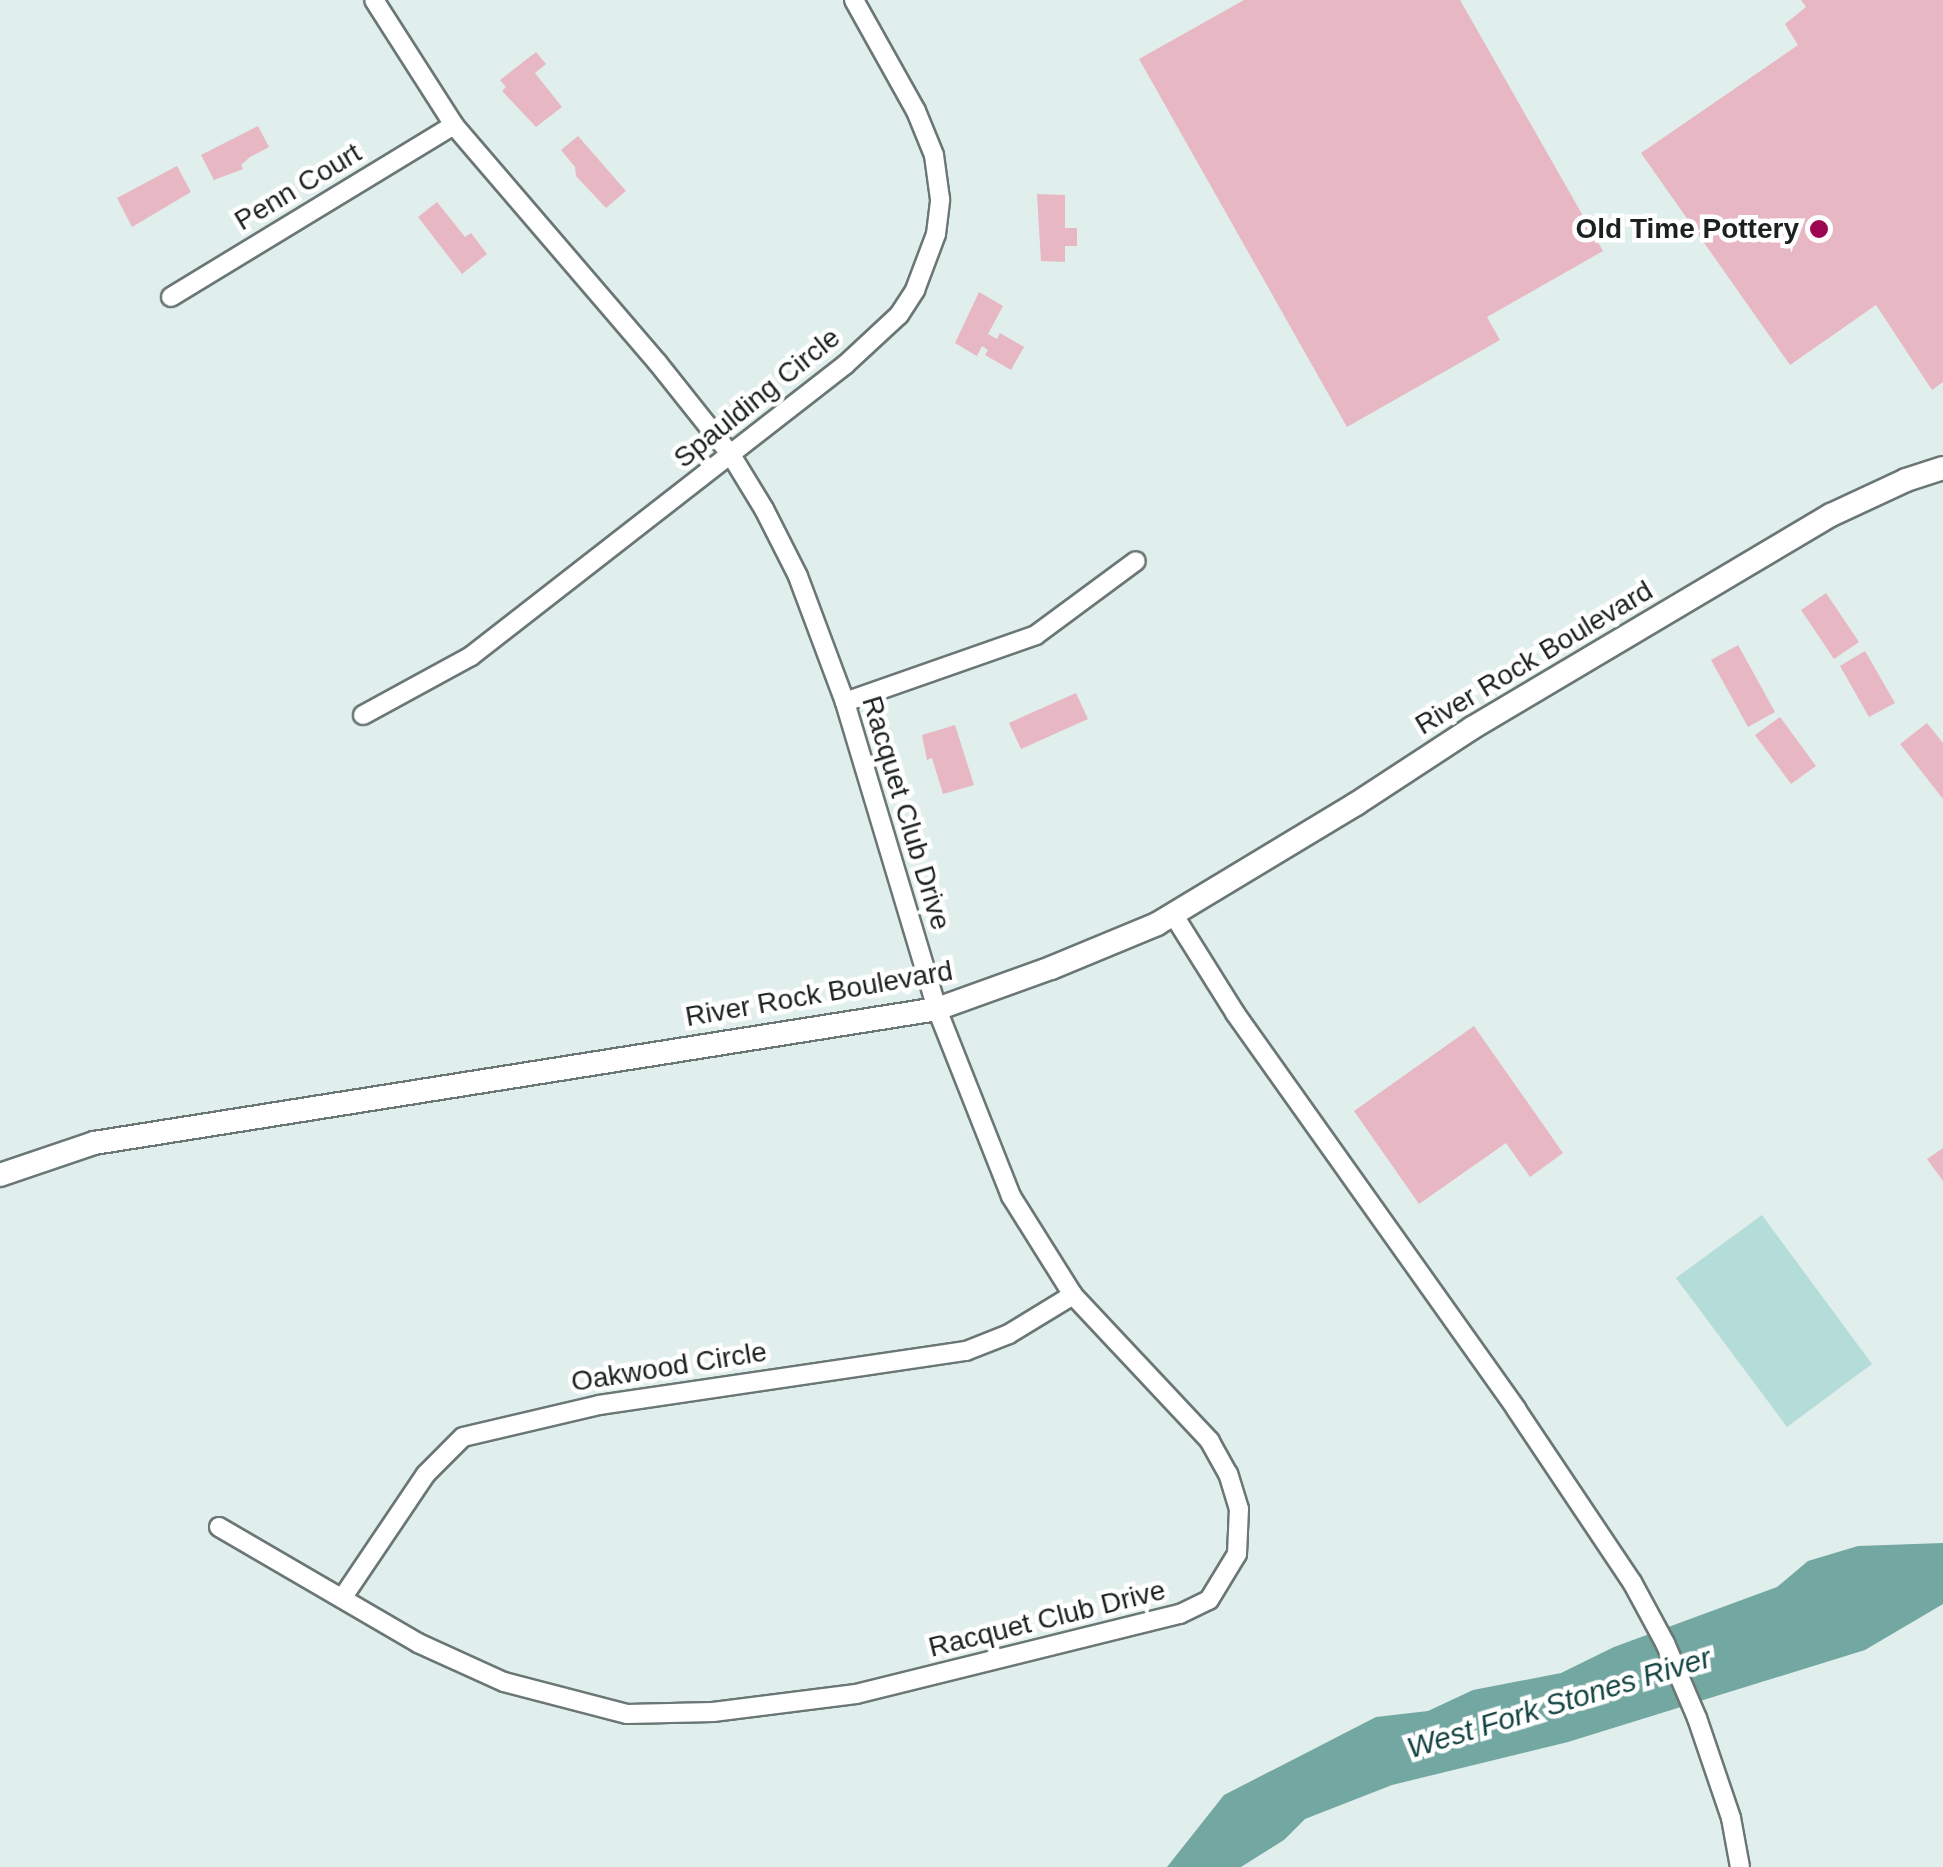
<!DOCTYPE html>
<html>
<head>
<meta charset="utf-8">
<style>
	body { margin:0 }
	#map { position:relative; width:1943px; height:1867px; overflow:hidden; background:#e0eeec; font-family:Arial,sans-serif }
	div>[style] { position:absolute }
	.green>* { inset:0; background:#b4dcd8 }
	.water>* { inset:0; background:#73a7a2 }
	.building>* { inset:0; background:#e7b8c4 }
	.roads { filter:drop-shadow(2px 0 #6a7775) drop-shadow(-2px 0 #6a7775) drop-shadow(0 2px #6a7775) drop-shadow(0 -2px #6a7775) }
	.minor>* { height:18px; margin:-9px; padding:0 9px; transform-origin:9px; border-radius:9px; background:#fff }
	.tertiary>* { height:22px; margin:-11px; padding:0 11px; transform-origin:11px; border-radius:11px; background:#fff }
	.dots>* { width:28px; height:28px; translate:-50% -50%; box-sizing:border-box; border:5px solid #fff; border-radius:50% }
	span { translate:-50% -50%; white-space:nowrap; text-align:center; line-height:1.15; -webkit-text-stroke:9px #fff; paint-order:stroke }
	.street-label { font-size:28px; color:#1b2020 }
	.poi-label { font-size:28px; color:#1b2020; font-weight:700 }
	.right { translate:-100% -50%; text-align:right }
	.water-label { font-size:30px; color:#154542; font-style:italic }
</style>
</head>
<body>
<div id="map">
	<div class="green">
		<i style="clip-path:polygon(1762px 1215px,1872px 1364px,1787px 1427px,1676px 1278px)"></i>
	</div>
	<div class="water">
		<i style="clip-path:polygon(1943px 1543px,1943px 1604px,1865px 1650px,1568px 1742px,1392px 1785px,1305px 1819px,1284px 1840px,1241px 1867px,1167px 1867px,1224px 1795px,1376px 1717px,1428px 1711px,1473px 1690px,1561px 1673px,1614px 1647px,1777px 1587px,1808px 1561px,1858px 1546px)"></i>
	</div>
	<div class="building">
		<i style="clip-path:polygon(1244px 0,1460px 0,1603px 251px,1487px 317px,1500px 340px,1347px 427px,1139px 59px)"></i>
		<i style="clip-path:polygon(1801px 0,1943px 0,1943px 382px,1932px 390px,1876px 305px,1790px 365px,1641px 153px,1798px 45px,1785px 24px,1806px 7px)"></i>
		<i style="clip-path:polygon(536px 52px,546px 64px,535px 73px,562px 107px,536px 127px,502px 91px,506px 87px,500px 80px)"></i>
		<i style="clip-path:polygon(258px 126px,269px 147px,250px 157px,241px 165px,243px 169px,214px 180px,201px 155px)"></i>
		<i style="clip-path:polygon(578px 136px,626px 191px,606px 208px,576px 176px,575px 167px,561px 150px)"></i>
		<i style="clip-path:polygon(177px 166px,191px 192px,132px 227px,117px 198px)"></i>
		<i style="clip-path:polygon(1037px 194px,1065px 195px,1065px 228px,1077px 228px,1077px 246px,1065px 246px,1065px 262px,1041px 261px)"></i>
		<i style="clip-path:polygon(437px 202px,465px 237px,471px 233px,487px 254px,462px 274px,418px 217px)"></i>
		<i style="clip-path:polygon(979px 292px,1003px 306px,988px 334px,997px 339px,1000px 333px,1024px 347px,1011px 370px,985px 355px,988px 350px,982px 346px,977px 356px,955px 343px)"></i>
		<i style="clip-path:polygon(1826px 593px,1859px 642px,1834px 659px,1801px 610px)"></i>
		<i style="clip-path:polygon(1738px 645px,1775px 712px,1748px 727px,1711px 660px)"></i>
		<i style="clip-path:polygon(1865px 651px,1895px 703px,1869px 717px,1840px 666px)"></i>
		<i style="clip-path:polygon(1076px 693px,1088px 719px,1021px 749px,1009px 723px)"></i>
		<i style="clip-path:polygon(1780px 717px,1816px 766px,1791px 784px,1755px 735px)"></i>
		<i style="clip-path:polygon(1927px 723px,1943px 743px,1943px 799px,1900px 744px)"></i>
		<i style="clip-path:polygon(955px 725px,974px 785px,943px 794px,932px 758px,927px 760px,922px 735px)"></i>
		<i style="clip-path:polygon(1474px 1026px,1563px 1153px,1530px 1177px,1506px 1143px,1419px 1204px,1354px 1111px)"></i>
		<i style="clip-path:polygon(1943px 1148px,1943px 1181px,1927px 1159px)"></i>
	</div>
	<div class="roads">
		<div class="minor">
			<i style="left:171px;top:297px;width:331px;rotate:-31.3deg"></i>
			<i style="left:845px;top:702px;width:202px;rotate:-19.3deg"></i>
			<i style="left:1036px;top:635px;width:124px;rotate:-36.5deg"></i>
			<i style="left:363px;top:715px;width:123px;rotate:-28.6deg"></i>
			<i style="left:471px;top:656px;width:474px;rotate:-37.9deg"></i>
			<i style="left:845px;top:365px;width:74px;rotate:-42.8deg"></i>
			<i style="left:899px;top:315px;width:30px;rotate:-57deg"></i>
			<i style="left:915px;top:290px;width:60px;rotate:-69.4deg"></i>
			<i style="left:936px;top:234px;width:35px;rotate:-83deg"></i>
			<i style="left:940px;top:199px;width:44px;rotate:-97.8deg"></i>
			<i style="left:934px;top:155px;width:48px;rotate:-112.2deg"></i>
			<i style="left:916px;top:111px;width:127px;rotate:-119.2deg"></i>
			<i style="left:1173px;top:914px;width:117px;rotate:57.9deg"></i>
			<i style="left:1235px;top:1013px;width:486px;rotate:54.6deg"></i>
			<i style="left:1516px;top:1409px;width:208px;rotate:56.2deg"></i>
			<i style="left:1632px;top:1582px;width:69px;rotate:61.6deg"></i>
			<i style="left:1665px;top:1643px;width:82px;rotate:66.9deg"></i>
			<i style="left:1697px;top:1718px;width:106px;rotate:71.2deg"></i>
			<i style="left:1731px;top:1818px;width:50px;rotate:79.6deg"></i>
			<i style="left:219px;top:1527px;width:230px;rotate:30.2deg"></i>
			<i style="left:418px;top:1643px;width:94px;rotate:24.4deg"></i>
			<i style="left:504px;top:1682px;width:127px;rotate:14.6deg"></i>
			<i style="left:627px;top:1714px;width:86px;rotate:-1.3deg"></i>
			<i style="left:713px;top:1712px;width:144px;rotate:-7.2deg"></i>
			<i style="left:856px;top:1694px;width:334px;rotate:-13.9deg"></i>
			<i style="left:1180px;top:1614px;width:32px;rotate:-26deg"></i>
			<i style="left:1209px;top:1600px;width:54px;rotate:-58.7deg"></i>
			<i style="left:1237px;top:1554px;width:45px;rotate:-87.5deg"></i>
			<i style="left:1239px;top:1509px;width:37px;rotate:-107deg"></i>
			<i style="left:1228px;top:1474px;width:38px;rotate:-119deg"></i>
			<i style="left:1210px;top:1441px;width:200px;rotate:-133.2deg"></i>
			<i style="left:1073px;top:1295px;width:117px;rotate:-122.1deg"></i>
			<i style="left:1011px;top:1196px;width:201px;rotate:-111.6deg"></i>
			<i style="left:937px;top:1009px;width:320px;rotate:-106.7deg"></i>
			<i style="left:845px;top:702px;width:134px;rotate:-110.5deg"></i>
			<i style="left:798px;top:576px;width:75px;rotate:-116.9deg"></i>
			<i style="left:764px;top:509px;width:63px;rotate:-121.4deg"></i>
			<i style="left:731px;top:455px;width:119px;rotate:-128.5deg"></i>
			<i style="left:657px;top:362px;width:312px;rotate:-130.6deg"></i>
			<i style="left:454px;top:125px;width:148px;rotate:-122.6deg"></i>
			<i style="left:343px;top:1597px;width:148px;rotate:-56deg"></i>
			<i style="left:426px;top:1474px;width:52px;rotate:-45deg"></i>
			<i style="left:463px;top:1437px;width:140px;rotate:-13.2deg"></i>
			<i style="left:599px;top:1405px;width:371px;rotate:-8.4deg"></i>
			<i style="left:966px;top:1351px;width:46px;rotate:-21.6deg"></i>
			<i style="left:1009px;top:1334px;width:75px;rotate:-31.4deg"></i>
		</div>
		<div class="tertiary">
			<i style="left:0;top:1175px;width:99px;rotate:-18.8deg"></i>
			<i style="left:94px;top:1143px;width:854px;rotate:-9.03deg"></i>
			<i style="left:937px;top:1009px;width:121px;rotate:-19.8deg"></i>
			<i style="left:1051px;top:968px;width:115px;rotate:-22.5deg"></i>
			<i style="left:1157px;top:924px;width:232px;rotate:-31.1deg"></i>
			<i style="left:1356px;top:804px;width:139px;rotate:-33.2deg"></i>
			<i style="left:1472px;top:728px;width:417px;rotate:-30.7deg"></i>
			<i style="left:1831px;top:515px;width:83px;rotate:-25deg"></i>
			<i style="left:1906px;top:480px;width:39px;rotate:-18deg"></i>
		</div>
	</div>
	<div class="dots">
		<i style="left:1819px;top:229px;background:#9d0650"></i>
	</div>
	<div class="street-label">
		<span style="left:298px;top:187px;rotate:-31deg">Penn Court</span>
		<span style="left:757px;top:398px;rotate:-39deg">Spaulding Circle</span>
		<span style="left:1534px;top:658px;rotate:-31deg">River Rock Boulevard</span>
		<span style="left:906px;top:813px;rotate:73deg">Racquet Club Drive</span>
		<span style="left:819px;top:994px;rotate:-10deg">River Rock Boulevard</span>
		<span style="left:669px;top:1367px;rotate:-9deg">Oakwood Circle</span>
		<span style="left:1047px;top:1619px;rotate:-14deg">Racquet Club Drive</span>
	</div>
	<div class="poi-label">
		<span class="right" style="left:1799px;top:229px">Old Time Pottery</span>
	</div>
	<div class="water-label">
		<span style="left:1559px;top:1703px;rotate:-17deg">West Fork Stones River</span>
	</div>
</div>
</body>
</html>
